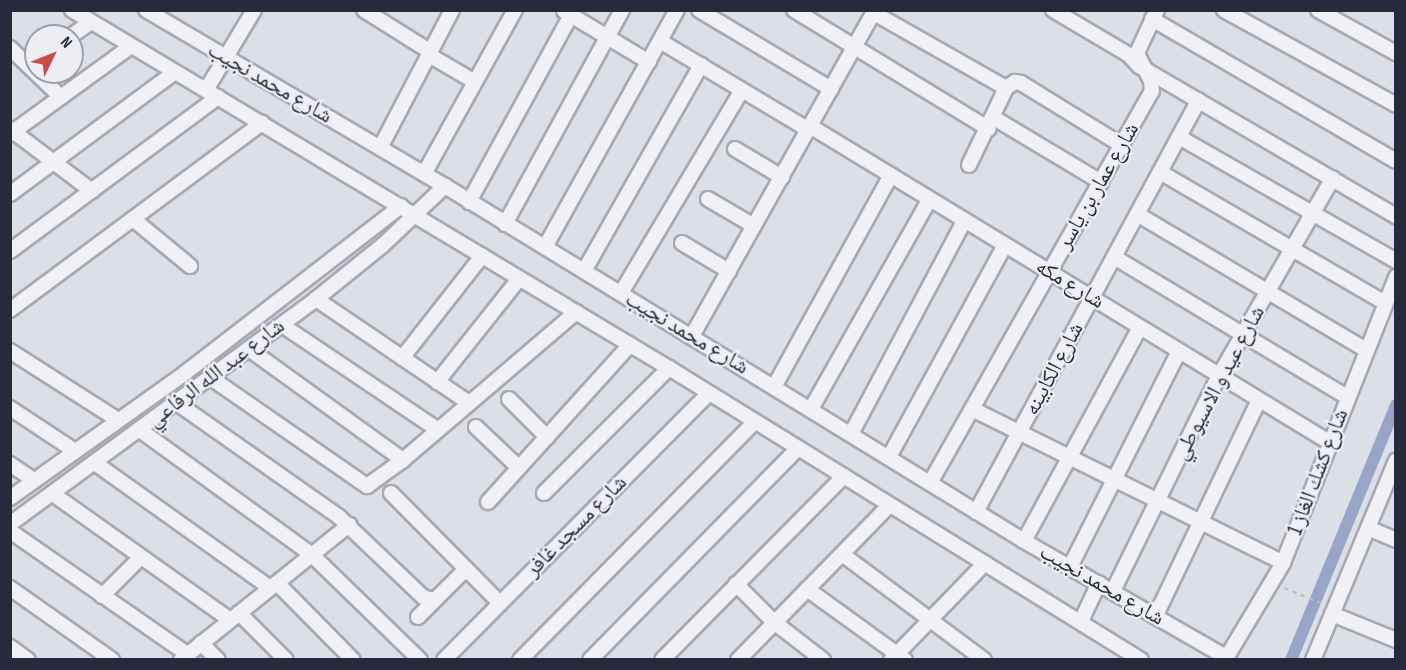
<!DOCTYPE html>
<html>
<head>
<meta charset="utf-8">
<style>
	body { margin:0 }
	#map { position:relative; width:1406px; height:670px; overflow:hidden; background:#dddfe7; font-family:"Sofia Sans Condensed","Noto Naskh Arabic",sans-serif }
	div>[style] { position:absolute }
	.canal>* { height:12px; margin:-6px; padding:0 6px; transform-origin:6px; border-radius:6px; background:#99a5c6 }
	.path>* { height:2px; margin-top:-1px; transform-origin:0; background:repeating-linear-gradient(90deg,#bcbdc5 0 4.5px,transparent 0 9px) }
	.roads { filter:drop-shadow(2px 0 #a6a9b4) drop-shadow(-2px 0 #a6a9b4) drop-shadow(0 2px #a6a9b4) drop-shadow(0 -2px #a6a9b4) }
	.minor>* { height:14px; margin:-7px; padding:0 7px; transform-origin:7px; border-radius:7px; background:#f0f0f5 }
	span { translate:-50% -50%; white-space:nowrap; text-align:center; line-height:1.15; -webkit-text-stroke:4.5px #eceef4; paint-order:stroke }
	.street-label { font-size:22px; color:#272a3d }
	.frame { position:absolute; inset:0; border:12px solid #272a3d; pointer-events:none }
	.north { position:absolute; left:24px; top:24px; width:60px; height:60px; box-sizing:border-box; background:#eceef4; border:2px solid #9da0ab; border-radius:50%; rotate:47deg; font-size:16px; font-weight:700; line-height:24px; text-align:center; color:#272a3d }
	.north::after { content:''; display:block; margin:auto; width:21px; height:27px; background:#c94d44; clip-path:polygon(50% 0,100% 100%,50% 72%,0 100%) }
</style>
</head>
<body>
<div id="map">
	<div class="canal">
		<i style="left:1291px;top:660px;width:276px;rotate:-67.6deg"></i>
	</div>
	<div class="path">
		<i style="left:1284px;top:588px;width:42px;rotate:22.3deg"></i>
	</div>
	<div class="roads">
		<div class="minor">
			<i style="left:72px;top:10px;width:696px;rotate:30.95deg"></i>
			<i style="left:669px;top:368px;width:555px;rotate:31.74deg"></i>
			<i style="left:146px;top:10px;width:347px;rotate:30.5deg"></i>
			<i style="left:445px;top:186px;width:679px;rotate:31.51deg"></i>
			<i style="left:1024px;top:541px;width:233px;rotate:29.9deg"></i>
			<i style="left:364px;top:10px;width:79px;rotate:32.1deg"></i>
			<i style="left:699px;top:10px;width:154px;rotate:30.9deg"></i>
			<i style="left:794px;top:10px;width:228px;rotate:31.4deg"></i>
			<i style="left:1053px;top:10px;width:88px;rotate:30.6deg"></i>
			<i style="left:1129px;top:55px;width:15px;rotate:48deg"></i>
			<i style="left:1139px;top:66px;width:298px;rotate:30.3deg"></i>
			<i style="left:1224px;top:10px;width:196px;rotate:28.9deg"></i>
			<i style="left:1318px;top:10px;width:89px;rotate:28.9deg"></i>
			<i style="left:564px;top:11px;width:99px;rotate:31deg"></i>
			<i style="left:874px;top:13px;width:152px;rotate:29.6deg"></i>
			<i style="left:1006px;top:88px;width:11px;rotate:-34deg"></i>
			<i style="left:1015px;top:82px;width:6px;rotate:9deg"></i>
			<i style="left:1021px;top:83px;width:120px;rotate:31.7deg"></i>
			<i style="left:1152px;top:19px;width:282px;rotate:30.2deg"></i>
			<i style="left:71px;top:36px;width:24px;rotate:-35deg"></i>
			<i style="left:660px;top:41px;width:174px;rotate:30.9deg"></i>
			<i style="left:10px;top:48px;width:71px;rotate:43.9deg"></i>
			<i style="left:429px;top:55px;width:53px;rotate:30.4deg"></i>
			<i style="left:206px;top:90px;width:93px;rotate:-59deg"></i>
			<i style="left:994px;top:118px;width:125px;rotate:30.9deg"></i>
			<i style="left:810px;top:126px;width:608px;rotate:31.34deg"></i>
			<i style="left:10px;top:129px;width:103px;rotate:37.1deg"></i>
			<i style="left:10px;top:134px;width:150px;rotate:-36deg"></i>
			<i style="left:1179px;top:137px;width:250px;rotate:29.7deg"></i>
			<i style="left:380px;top:148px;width:156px;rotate:-62.4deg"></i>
			<i style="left:735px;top:149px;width:55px;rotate:30.8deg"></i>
			<i style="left:969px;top:165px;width:85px;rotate:-64.3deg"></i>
			<i style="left:1160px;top:172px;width:260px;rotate:30.2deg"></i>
			<i style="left:424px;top:174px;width:188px;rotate:-61deg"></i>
			<i style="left:10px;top:194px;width:205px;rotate:-36.5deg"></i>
			<i style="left:708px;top:199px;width:53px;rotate:30.4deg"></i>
			<i style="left:469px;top:202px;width:213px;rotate:-61.4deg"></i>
			<i style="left:1137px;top:214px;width:266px;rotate:30.7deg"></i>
			<i style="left:133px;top:219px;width:74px;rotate:39.5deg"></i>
			<i style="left:505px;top:224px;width:244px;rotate:-61.3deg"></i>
			<i style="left:682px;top:243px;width:55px;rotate:30.8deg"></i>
			<i style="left:545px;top:247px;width:271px;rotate:-60.9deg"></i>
			<i style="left:10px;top:251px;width:259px;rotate:-36.5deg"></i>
			<i style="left:1114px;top:257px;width:272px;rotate:31deg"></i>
			<i style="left:584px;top:271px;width:237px;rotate:-60.4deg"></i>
			<i style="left:621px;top:293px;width:236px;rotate:-59.2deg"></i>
			<i style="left:316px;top:299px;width:185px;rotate:34.2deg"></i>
			<i style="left:10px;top:310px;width:314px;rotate:-36.6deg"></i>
			<i style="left:282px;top:325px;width:188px;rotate:33.9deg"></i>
			<i style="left:692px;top:336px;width:374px;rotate:-60.7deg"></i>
			<i style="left:249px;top:349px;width:190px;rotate:35.8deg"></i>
			<i style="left:10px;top:351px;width:128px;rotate:32.6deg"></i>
			<i style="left:402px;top:358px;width:130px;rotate:-51.9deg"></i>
			<i style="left:211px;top:378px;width:190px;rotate:34.7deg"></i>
			<i style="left:367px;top:486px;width:44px;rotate:-35.8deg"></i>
			<i style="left:403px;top:460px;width:228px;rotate:-40.5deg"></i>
			<i style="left:437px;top:382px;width:132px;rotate:-51.5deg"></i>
			<i style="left:774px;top:387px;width:242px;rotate:-61.1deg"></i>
			<i style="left:509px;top:399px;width:54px;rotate:45deg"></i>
			<i style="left:177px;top:403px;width:198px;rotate:35.1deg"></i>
			<i style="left:339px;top:517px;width:116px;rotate:43.6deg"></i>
			<i style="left:423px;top:597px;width:9px;rotate:18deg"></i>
			<i style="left:10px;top:408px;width:78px;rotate:33.5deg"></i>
			<i style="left:811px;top:409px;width:241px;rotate:-60.5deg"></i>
			<i style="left:972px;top:409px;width:347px;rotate:26.3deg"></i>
			<i style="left:476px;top:427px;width:59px;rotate:43.6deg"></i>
			<i style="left:140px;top:430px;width:213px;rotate:36deg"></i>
			<i style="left:312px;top:555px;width:151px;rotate:44.2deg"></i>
			<i style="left:851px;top:434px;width:242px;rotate:-62deg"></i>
			<i style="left:889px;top:457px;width:242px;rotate:-61.3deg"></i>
			<i style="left:95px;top:463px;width:215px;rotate:35.5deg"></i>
			<i style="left:10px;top:464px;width:29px;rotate:34deg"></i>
			<i style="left:930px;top:483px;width:450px;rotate:-60.5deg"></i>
			<i style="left:1152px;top:91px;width:10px;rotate:-96deg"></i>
			<i style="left:1151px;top:81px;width:31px;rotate:-117deg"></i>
			<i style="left:1137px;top:53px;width:47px;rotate:-65.1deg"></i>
			<i style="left:391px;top:493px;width:155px;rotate:45.3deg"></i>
			<i style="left:544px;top:493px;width:177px;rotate:-45deg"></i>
			<i style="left:53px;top:494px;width:217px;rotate:35.4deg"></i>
			<i style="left:10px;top:498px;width:215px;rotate:-35.5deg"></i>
			<i style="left:185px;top:373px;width:273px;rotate:-37.7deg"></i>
			<i style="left:488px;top:502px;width:212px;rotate:-47.9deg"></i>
			<i style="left:976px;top:512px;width:468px;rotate:-61.6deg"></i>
			<i style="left:10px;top:524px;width:380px;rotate:-36.3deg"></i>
			<i style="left:316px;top:299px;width:86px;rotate:-38.9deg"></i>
			<i style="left:383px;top:245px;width:86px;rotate:-43.6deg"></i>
			<i style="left:1368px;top:528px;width:30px;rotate:23deg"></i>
			<i style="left:10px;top:531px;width:216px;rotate:34.8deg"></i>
			<i style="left:1024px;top:541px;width:243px;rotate:-61.5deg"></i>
			<i style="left:842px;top:554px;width:177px;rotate:36.7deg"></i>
			<i style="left:1070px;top:567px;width:242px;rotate:-63.2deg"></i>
			<i style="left:277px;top:583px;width:108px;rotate:45.4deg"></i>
			<i style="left:736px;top:584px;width:54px;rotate:45deg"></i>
			<i style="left:774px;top:622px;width:62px;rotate:37.8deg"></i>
			<i style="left:10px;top:588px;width:125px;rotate:35.2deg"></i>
			<i style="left:807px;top:589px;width:121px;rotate:35.9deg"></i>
			<i style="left:1113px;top:591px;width:240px;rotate:-63.8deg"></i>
			<i style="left:1219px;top:376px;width:228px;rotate:-60.1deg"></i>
			<i style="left:102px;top:596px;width:55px;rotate:-45deg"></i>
			<i style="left:239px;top:613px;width:66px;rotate:45deg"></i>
			<i style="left:1332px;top:614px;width:69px;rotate:22.1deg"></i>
			<i style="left:1156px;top:615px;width:238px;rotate:-64.4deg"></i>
			<i style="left:418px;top:617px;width:68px;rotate:-45deg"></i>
			<i style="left:1081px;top:621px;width:42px;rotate:-64.7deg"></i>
			<i style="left:201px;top:643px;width:24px;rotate:45deg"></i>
			<i style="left:10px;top:647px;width:22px;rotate:36deg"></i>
			<i style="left:181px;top:660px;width:216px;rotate:-38.8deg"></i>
			<i style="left:444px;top:660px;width:376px;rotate:-45.2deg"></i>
			<i style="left:520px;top:660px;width:334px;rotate:-45.4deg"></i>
			<i style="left:590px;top:660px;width:297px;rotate:-45.5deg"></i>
			<i style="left:662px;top:660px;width:259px;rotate:-45.3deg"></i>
			<i style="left:738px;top:660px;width:217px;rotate:-45.6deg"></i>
			<i style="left:891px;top:660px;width:135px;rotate:-45.9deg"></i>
			<i style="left:1225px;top:660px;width:113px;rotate:-59.1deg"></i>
			<i style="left:1283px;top:563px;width:308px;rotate:-68.4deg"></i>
			<i style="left:1313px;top:660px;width:216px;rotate:-67.4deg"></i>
		</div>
	</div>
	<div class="street-label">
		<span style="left:270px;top:83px;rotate:30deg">شارع محمد نجيب</span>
		<span style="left:1098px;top:186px;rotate:-60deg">شارع عمار بن ياسر</span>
		<span style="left:1070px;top:284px;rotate:31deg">شارع مكه</span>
		<span style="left:687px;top:333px;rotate:31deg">شارع محمد نجيب</span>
		<span style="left:1054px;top:369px;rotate:-62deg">شارع الكابينه</span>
		<span style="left:216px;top:373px;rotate:-37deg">شارع عبد الله الرفاعي</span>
		<span style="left:1219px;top:383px;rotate:-62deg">شارع عيد و الاسيوطي</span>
		<span style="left:1318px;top:472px;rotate:-69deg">شارع كشك الغاز 1</span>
		<span style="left:576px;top:526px;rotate:-45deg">شارع مسجد غافر</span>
		<span style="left:1102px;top:585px;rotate:30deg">شارع محمد نجيب</span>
	</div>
	<div class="frame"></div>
	<div class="north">N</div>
</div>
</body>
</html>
